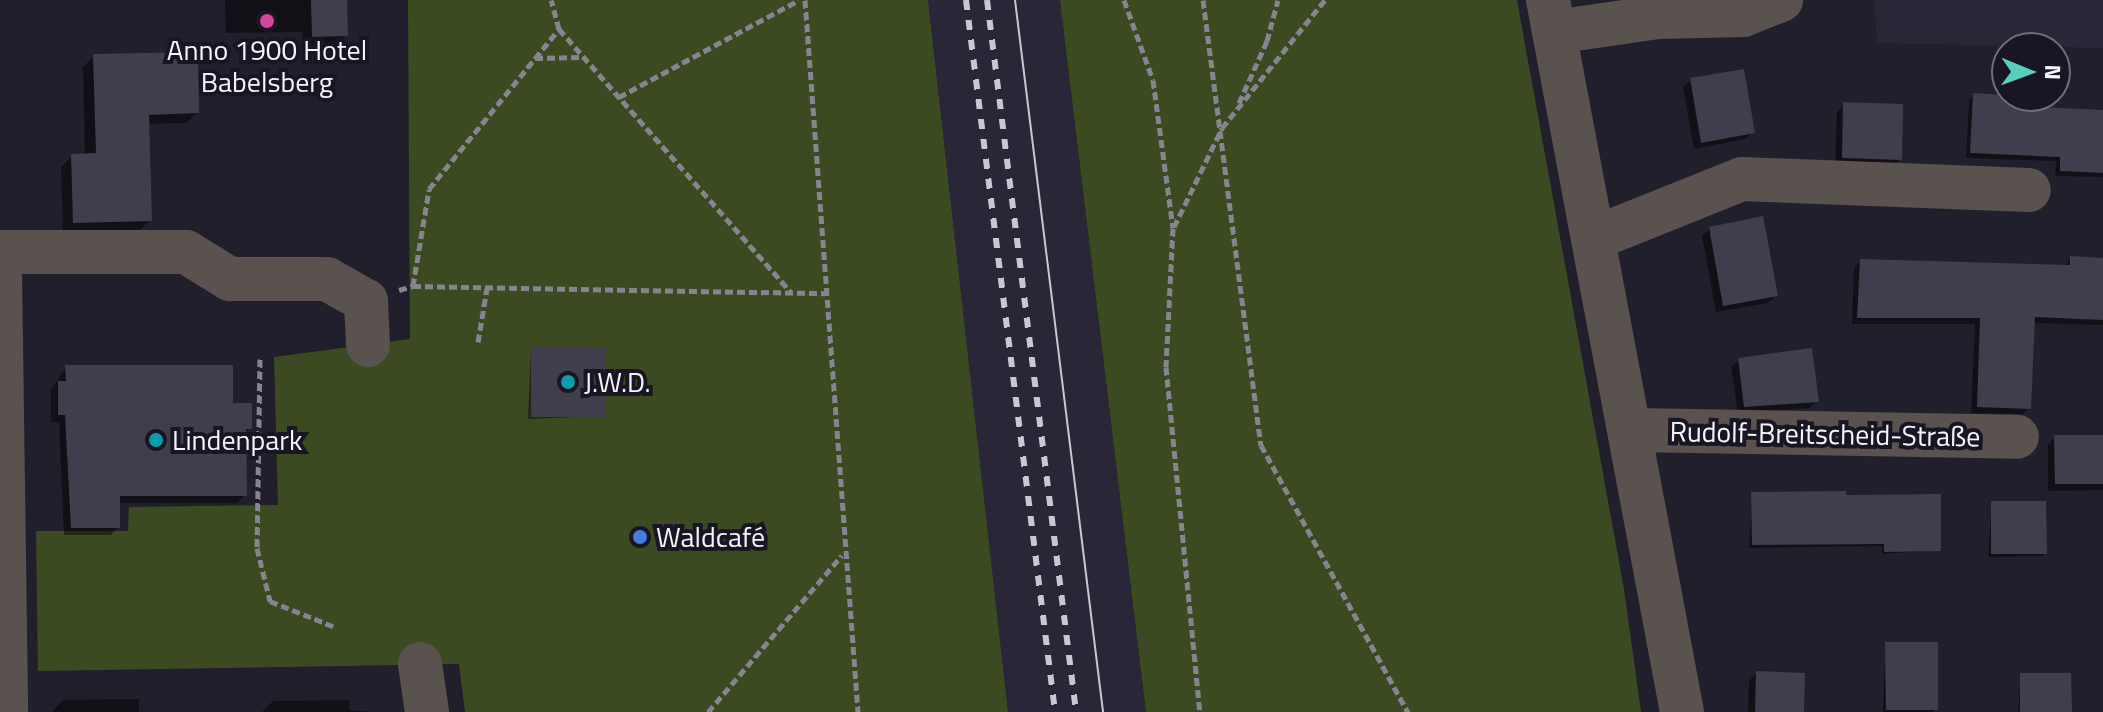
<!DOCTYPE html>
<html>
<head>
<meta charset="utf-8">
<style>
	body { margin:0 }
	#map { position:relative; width:2103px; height:712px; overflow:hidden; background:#211f2b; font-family:"Titillium Web",sans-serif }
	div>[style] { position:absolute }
	.built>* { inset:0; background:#292638 }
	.green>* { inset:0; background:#3c4a22 }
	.shadow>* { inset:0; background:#0007 }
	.building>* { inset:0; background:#403e4c }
	.path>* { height:5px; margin-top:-2.5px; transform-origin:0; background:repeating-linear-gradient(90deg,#86848e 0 8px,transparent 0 12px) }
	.minor>* { height:44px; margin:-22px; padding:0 22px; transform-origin:22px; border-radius:22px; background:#59524f }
	.tram>* { height:2px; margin:-1px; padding:0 1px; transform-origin:1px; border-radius:1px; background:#c9c8d0 }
	.rail>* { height:6px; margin-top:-3px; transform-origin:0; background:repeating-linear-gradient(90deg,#c9c8d0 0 10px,transparent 0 20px) }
	.dots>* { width:22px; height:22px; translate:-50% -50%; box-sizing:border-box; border:4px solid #181622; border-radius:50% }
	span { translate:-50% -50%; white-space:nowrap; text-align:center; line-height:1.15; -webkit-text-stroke:8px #181622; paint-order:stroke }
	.poi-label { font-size:28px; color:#f5f4fc }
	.left { translate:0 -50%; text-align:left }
	.street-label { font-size:28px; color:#f5f4fc }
	.north { position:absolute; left:1991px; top:32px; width:80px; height:80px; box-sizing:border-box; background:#181622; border:2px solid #706f79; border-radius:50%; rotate:91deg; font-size:22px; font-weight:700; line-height:32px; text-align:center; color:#f5f4fc }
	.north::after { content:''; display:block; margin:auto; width:28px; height:36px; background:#5acebc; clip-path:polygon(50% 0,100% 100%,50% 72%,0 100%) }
</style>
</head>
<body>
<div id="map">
	<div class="built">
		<i style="clip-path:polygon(928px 0,1060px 0,1146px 712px,1008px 712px)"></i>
		<i style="clip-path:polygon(1874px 0,2103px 0,2103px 48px,1877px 43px)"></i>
	</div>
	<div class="green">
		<i style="clip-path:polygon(408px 0,928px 0,1008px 712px,465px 712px,459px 664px,38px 671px,36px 531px,128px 531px,129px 507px,278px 505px,274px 357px,410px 339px)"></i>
		<i style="clip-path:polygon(1060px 0,1517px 0,1624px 589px,1641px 712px,1146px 712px)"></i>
	</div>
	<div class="shadow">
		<i style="clip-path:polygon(225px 0,345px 0,345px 36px,336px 45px,303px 46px,302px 32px,226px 33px)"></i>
		<i style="clip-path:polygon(94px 56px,197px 113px,186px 123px,147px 124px,150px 220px,139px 231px,63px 233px,61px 167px,72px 156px,85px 156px,83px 67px)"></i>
		<i style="clip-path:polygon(1691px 80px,1753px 132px,1745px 139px,1694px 149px,1683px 87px)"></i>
		<i style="clip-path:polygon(1974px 95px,2016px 108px,2103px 112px,2103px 177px,2055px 176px,2056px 161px,1966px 158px,1969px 100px)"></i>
		<i style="clip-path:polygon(1844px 104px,1900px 159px,1892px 167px,1835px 164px,1837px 112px)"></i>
		<i style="clip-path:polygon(1710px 229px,1775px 296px,1768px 303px,1716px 312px,1702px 236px)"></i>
		<i style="clip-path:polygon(2071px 258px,2103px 260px,2103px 325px,2032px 323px,2029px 408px,2023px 414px,1971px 413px,1975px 324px,1852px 324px,1854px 268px,1861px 261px,2065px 266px)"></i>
		<i style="clip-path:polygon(531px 349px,603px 416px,528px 419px)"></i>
		<i style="clip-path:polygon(1739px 360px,1817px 401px,1809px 408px,1738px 413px,1731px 367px)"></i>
		<i style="clip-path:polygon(66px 367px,231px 405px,250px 428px,244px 433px,245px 495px,237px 503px,118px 503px,118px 527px,111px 535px,64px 535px,59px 422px,51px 422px,51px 390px)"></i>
		<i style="clip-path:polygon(2055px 437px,2103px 437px,2103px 490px,2048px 491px,2048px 445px)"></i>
		<i style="clip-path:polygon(1752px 494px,1939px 550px,1882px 554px,1882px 546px,1749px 548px)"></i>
		<i style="clip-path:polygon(1992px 503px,2045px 553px,2042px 556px,1988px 557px)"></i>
		<i style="clip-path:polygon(1886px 644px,1936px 709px,1933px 712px,1883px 712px)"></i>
		<i style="clip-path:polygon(1756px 673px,1802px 712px,1748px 712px,1749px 681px)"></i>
		<i style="clip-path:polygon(2021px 675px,2070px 712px,2018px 712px)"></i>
		<i style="clip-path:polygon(139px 699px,139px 712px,52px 712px,63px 700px)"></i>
		<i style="clip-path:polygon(349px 700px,349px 710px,372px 712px,262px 712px,273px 701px)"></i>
	</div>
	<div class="building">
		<i style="clip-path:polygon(311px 0,347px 0,348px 36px,312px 37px)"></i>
		<i style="clip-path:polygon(198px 52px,199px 113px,149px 115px,152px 221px,73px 223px,71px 154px,96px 153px,93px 54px)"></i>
		<i style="clip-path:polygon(1744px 69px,1755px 133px,1701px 143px,1690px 78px)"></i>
		<i style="clip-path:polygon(1973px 93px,2018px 96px,2018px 106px,2103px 110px,2103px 173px,2060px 171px,2060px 157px,1970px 153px)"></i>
		<i style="clip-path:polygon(1843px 102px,1903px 104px,1902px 160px,1842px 158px)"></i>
		<i style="clip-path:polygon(1763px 216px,1778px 296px,1723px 306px,1709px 227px)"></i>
		<i style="clip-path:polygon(2070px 256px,2103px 258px,2103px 320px,2035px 317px,2031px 409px,1977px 407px,1980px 318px,1857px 318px,1860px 259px,2070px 265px)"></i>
		<i style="clip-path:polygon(531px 347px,605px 347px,605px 417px,531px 417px)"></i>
		<i style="clip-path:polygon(1812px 348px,1819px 402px,1744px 407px,1738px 358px)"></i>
		<i style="clip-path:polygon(65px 365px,233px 365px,233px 403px,252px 403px,252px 429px,246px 429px,247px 496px,120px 496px,120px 528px,71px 528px,65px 415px,58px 415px,58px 381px,66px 381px)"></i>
		<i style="clip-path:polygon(2054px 435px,2103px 435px,2103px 484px,2055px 484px)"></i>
		<i style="clip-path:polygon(1846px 491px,1846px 495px,1941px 494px,1941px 551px,1884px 552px,1884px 544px,1752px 545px,1751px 492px)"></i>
		<i style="clip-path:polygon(1991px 501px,2046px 501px,2047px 554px,1991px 554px)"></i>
		<i style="clip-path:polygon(1885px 642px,1938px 642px,1938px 710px,1886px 710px)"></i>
		<i style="clip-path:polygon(1756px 671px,1805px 673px,1804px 712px,1755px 712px)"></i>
		<i style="clip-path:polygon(2020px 673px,2071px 673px,2072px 712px,2020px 712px)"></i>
	</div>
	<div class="path">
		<i style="left:805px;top:0;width:714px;rotate:85.74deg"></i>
		<i style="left:1124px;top:0;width:85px;rotate:70.1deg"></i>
		<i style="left:1153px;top:80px;width:149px;rotate:82.3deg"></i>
		<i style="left:1173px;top:228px;width:139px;rotate:92.9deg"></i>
		<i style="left:1166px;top:367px;width:347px;rotate:84.4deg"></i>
		<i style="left:1203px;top:0;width:449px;rotate:82.6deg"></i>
		<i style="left:1261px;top:445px;width:305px;rotate:61.2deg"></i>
		<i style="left:559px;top:29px;width:351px;rotate:48.6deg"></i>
		<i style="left:535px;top:58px;width:48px;rotate:-1.2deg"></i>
		<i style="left:619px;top:97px;width:204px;rotate:-28.3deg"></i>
		<i style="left:1239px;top:103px;width:68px;rotate:-65.7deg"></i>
		<i style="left:1267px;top:41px;width:42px;rotate:-75deg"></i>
		<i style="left:1174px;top:227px;width:110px;rotate:-64.1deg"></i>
		<i style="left:1222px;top:128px;width:164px;rotate:-51.2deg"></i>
		<i style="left:413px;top:286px;width:98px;rotate:-80.6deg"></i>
		<i style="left:429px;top:189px;width:206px;rotate:-50.9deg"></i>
		<i style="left:559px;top:29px;width:30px;rotate:-105deg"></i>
		<i style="left:399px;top:290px;width:15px;rotate:-16deg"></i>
		<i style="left:413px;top:286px;width:412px;rotate:1deg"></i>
		<i style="left:478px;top:342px;width:55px;rotate:-80.5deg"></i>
		<i style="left:260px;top:359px;width:189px;rotate:90.9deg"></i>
		<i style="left:257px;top:548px;width:55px;rotate:76.2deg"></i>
		<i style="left:270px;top:601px;width:70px;rotate:21.8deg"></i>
		<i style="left:708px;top:712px;width:206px;rotate:-49.5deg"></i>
	</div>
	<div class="minor">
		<i style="left:1548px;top:0;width:724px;rotate:79.34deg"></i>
		<i style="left:1555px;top:32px;width:104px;rotate:-8.3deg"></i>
		<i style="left:1658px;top:17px;width:85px;rotate:-1.3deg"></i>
		<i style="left:1743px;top:15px;width:41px;rotate:-21.5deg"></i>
		<i style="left:1595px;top:238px;width:158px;rotate:-21.9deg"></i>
		<i style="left:1742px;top:179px;width:287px;rotate:2.2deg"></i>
		<i style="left:0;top:252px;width:186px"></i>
		<i style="left:186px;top:252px;width:52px;rotate:31.5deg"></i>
		<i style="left:230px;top:279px;width:97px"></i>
		<i style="left:327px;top:279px;width:45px;rotate:29.4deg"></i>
		<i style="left:366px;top:301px;width:44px;rotate:87.4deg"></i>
		<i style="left:0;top:271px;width:441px;rotate:89.2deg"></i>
		<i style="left:1633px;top:430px;width:384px;rotate:1deg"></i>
		<i style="left:420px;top:664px;width:49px;rotate:81.7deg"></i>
	</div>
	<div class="tram">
		<i style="left:1015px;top:0;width:717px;rotate:82.95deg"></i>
	</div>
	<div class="rail">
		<i style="left:966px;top:0;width:718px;rotate:82.87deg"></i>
		<i style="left:987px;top:0;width:718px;rotate:82.87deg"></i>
	</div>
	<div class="dots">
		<i style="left:267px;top:21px;background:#d1479c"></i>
		<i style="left:568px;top:382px;background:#0f9aa8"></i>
		<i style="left:156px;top:440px;background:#0f9aa8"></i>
		<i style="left:640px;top:537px;background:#3f7fe0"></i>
	</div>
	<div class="poi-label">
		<span style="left:267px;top:66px">Anno 1900 Hotel<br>Babelsberg</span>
		<span class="left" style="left:584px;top:382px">J.W.D.</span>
		<span class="left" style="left:172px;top:440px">Lindenpark</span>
		<span class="left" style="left:656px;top:537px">Waldcafé</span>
	</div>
	<div class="street-label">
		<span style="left:1825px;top:434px;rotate:1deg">Rudolf-Breitscheid-Straße</span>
	</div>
	<div class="north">N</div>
</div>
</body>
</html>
